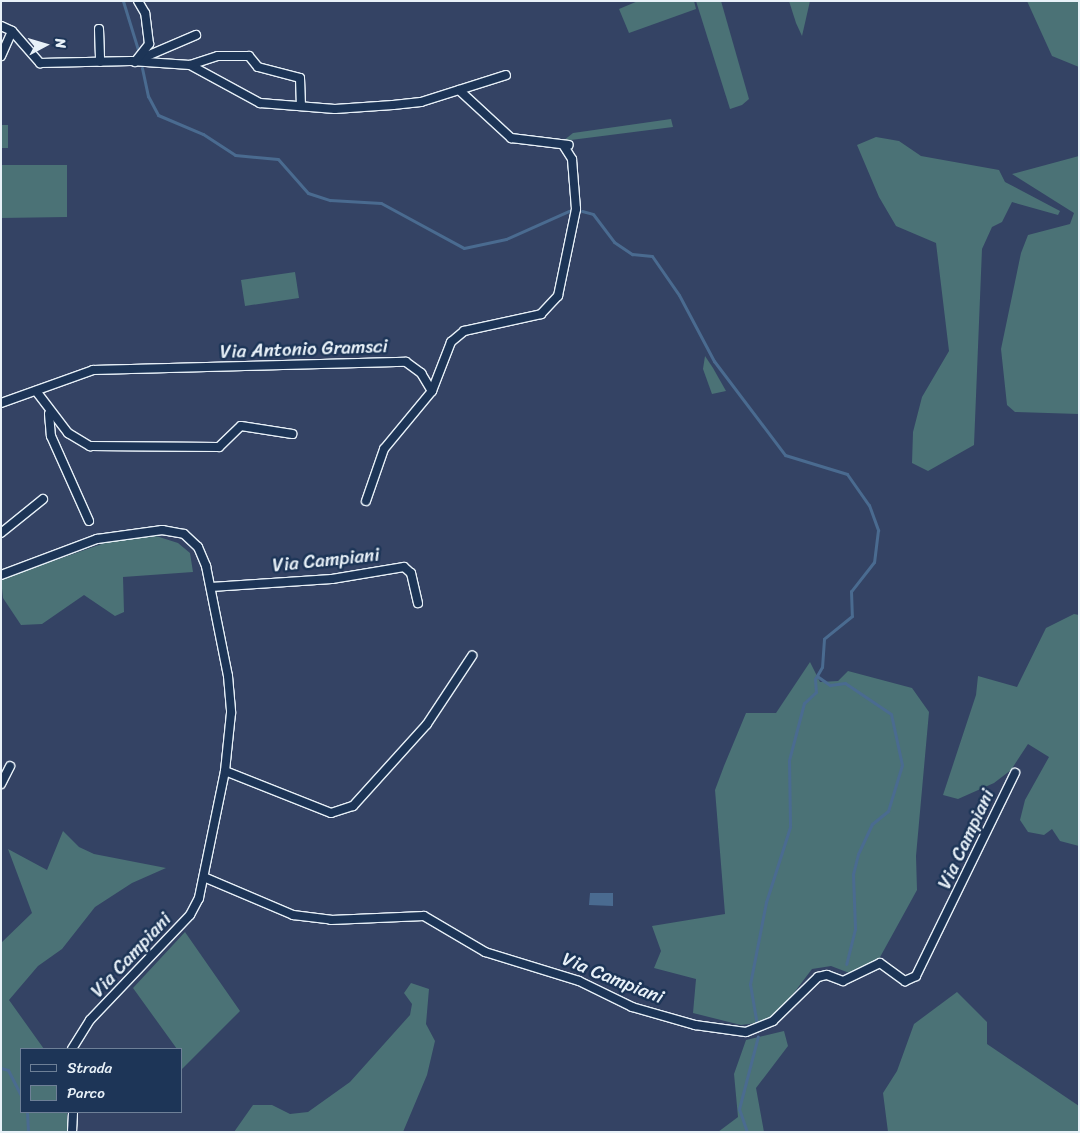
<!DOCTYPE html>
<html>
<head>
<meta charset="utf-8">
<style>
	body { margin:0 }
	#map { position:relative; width:1080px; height:1133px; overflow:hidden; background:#344364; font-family:Sriracha,sans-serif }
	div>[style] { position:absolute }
	.green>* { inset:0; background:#4b7276 }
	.water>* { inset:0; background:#4a6b90 }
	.stream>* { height:3px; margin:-1.5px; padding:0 1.5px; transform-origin:1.5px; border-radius:1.5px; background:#4a6b90 }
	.roads { filter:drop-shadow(1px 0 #e8f1f8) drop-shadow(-1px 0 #e8f1f8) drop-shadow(0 1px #e8f1f8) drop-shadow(0 -1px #e8f1f8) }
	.street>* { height:8px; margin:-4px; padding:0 4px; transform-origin:4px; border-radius:4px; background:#1d3557 }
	span { translate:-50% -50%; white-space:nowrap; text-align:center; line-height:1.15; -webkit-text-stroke:5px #1d3557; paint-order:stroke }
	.street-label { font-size:19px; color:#e8f1f8 }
	.frame { position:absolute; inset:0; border:2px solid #e8f1f8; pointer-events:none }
	.legend { position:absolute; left:20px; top:1048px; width:162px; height:65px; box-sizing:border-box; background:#1d3557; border:1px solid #6e8097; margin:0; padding:6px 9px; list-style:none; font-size:15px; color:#e8f1f8 }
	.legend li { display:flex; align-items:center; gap:10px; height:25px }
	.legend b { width:25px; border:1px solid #6e8097 }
	.north { position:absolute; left:20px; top:20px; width:50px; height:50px; -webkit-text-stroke:4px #1d3557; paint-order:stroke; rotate:84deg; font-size:14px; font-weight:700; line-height:20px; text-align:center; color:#e8f1f8 }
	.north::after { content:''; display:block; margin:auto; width:18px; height:22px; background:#e8f1f8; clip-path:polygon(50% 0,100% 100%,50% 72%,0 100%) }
</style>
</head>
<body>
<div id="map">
	<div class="green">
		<i style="clip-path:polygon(638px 1px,694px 1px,696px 9px,629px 33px,619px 9px)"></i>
		<i style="clip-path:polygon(696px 1px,721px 1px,749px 99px,742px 105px,730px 109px)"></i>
		<i style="clip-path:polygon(789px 1px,810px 1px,802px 36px,796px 23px)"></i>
		<i style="clip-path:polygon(1027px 1px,1079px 1px,1079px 67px,1052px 56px)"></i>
		<i style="clip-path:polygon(671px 119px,673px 127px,563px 141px,573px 133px)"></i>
		<i style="clip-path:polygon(1px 125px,8px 125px,8px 148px,1px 148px)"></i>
		<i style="clip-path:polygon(876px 137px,899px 141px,921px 156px,999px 170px,1005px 182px,1060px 211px,1058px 215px,1012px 202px,1002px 222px,992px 227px,982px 249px,974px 445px,928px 471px,912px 463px,913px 432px,922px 397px,949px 351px,936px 243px,896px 226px,879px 197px,857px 145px)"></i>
		<i style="clip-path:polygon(1079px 156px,1079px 414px,1015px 412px,1007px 405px,1001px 349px,1021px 253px,1028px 235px,1070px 224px,1074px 213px,1012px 174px)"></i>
		<i style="clip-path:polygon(1px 165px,67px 165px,67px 217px,1px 218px)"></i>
		<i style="clip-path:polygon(295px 272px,299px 298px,245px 306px,241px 280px)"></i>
		<i style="clip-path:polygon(705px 356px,713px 368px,726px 391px,712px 394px,703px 369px)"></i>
		<i style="clip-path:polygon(125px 536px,156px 536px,178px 543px,190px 553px,193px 572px,123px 577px,124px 612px,115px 616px,84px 595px,42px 624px,21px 625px,3px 598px,1px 579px)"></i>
		<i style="clip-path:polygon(1074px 614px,1079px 615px,1079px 846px,1060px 841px,1052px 829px,1044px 835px,1028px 832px,1020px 820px,1025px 800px,1049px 757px,1028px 744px,1011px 770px,994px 783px,958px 799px,943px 795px,976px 695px,978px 676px,1017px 687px,1046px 628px)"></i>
		<i style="clip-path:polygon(810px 662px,820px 682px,838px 681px,848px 671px,912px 688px,929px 712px,916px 856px,917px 890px,879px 959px,852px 974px,831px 966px,812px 969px,781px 1010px,764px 1022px,741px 1025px,693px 1013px,696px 979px,654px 968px,661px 951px,652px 926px,725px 914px,715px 790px,724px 766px,746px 713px,776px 713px)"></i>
		<i style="clip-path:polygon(63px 831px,79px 847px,94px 854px,166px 868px,132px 883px,95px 907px,62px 949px,38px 966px,9px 1000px,44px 1049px,21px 1049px,21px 1112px,67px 1112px,67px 1132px,1px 1132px,1px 943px,32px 913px,8px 849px,47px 870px)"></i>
		<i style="clip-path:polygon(185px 932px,240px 1011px,182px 1069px,181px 1049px,177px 1049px,133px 988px)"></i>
		<i style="clip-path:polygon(411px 983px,429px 989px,426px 1024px,435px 1041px,427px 1075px,403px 1132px,234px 1132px,253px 1105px,272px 1105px,290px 1114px,308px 1112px,350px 1082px,410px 1015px,412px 1004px,404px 993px)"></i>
		<i style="clip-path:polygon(957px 992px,987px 1022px,987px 1044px,1079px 1106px,1079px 1132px,888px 1132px,883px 1093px,897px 1071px,914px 1024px)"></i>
		<i style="clip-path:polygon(784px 1031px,788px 1046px,756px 1088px,764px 1132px,718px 1132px,738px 1117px,734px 1074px,746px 1040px)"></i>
	</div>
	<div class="water">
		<i style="clip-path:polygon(590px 893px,613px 893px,613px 906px,589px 905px)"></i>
	</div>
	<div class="stream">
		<i style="left:123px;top:1px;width:54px;rotate:72.9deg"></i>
		<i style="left:142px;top:68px;width:29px;rotate:78deg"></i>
		<i style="left:148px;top:96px;width:21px;rotate:62deg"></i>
		<i style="left:158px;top:115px;width:49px;rotate:22.9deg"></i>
		<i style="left:203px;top:134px;width:38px;rotate:33deg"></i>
		<i style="left:235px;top:155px;width:43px;rotate:5.3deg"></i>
		<i style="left:278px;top:159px;width:45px;rotate:48.6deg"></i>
		<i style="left:308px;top:193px;width:23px;rotate:18deg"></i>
		<i style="left:330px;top:200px;width:51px;rotate:3.4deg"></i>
		<i style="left:381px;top:203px;width:94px;rotate:28.5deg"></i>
		<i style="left:464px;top:248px;width:43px;rotate:-12.1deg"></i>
		<i style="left:506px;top:239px;width:69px;rotate:-24deg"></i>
		<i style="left:582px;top:211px;width:11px;rotate:15deg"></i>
		<i style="left:593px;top:214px;width:35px;rotate:53deg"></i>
		<i style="left:614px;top:242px;width:22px;rotate:34deg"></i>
		<i style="left:632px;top:254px;width:20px;rotate:6deg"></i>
		<i style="left:652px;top:256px;width:47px;rotate:55.3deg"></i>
		<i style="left:679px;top:295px;width:75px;rotate:62.1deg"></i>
		<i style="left:714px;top:361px;width:118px;rotate:52.9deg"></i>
		<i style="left:785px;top:455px;width:65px;rotate:17deg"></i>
		<i style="left:847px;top:474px;width:38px;rotate:55deg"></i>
		<i style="left:869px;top:505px;width:27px;rotate:70deg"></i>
		<i style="left:878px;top:530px;width:32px;rotate:97deg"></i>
		<i style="left:874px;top:562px;width:37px;rotate:128deg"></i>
		<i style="left:851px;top:591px;width:25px;rotate:88deg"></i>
		<i style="left:852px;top:616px;width:36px;rotate:141deg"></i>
		<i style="left:824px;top:639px;width:28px;rotate:94deg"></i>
		<i style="left:822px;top:667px;width:14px;rotate:120deg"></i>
		<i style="left:815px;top:679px;width:13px;rotate:86deg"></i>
		<i style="left:816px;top:692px;width:16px;rotate:137deg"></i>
		<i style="left:804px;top:703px;width:59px;rotate:104.7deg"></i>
		<i style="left:789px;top:760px;width:67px;rotate:89.1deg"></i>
		<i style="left:790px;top:827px;width:79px;rotate:107.7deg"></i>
		<i style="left:766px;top:902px;width:84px;rotate:101deg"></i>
		<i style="left:750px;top:984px;width:42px;rotate:80.3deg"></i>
		<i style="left:817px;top:676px;width:16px;rotate:35deg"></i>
		<i style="left:830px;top:685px;width:15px;rotate:-8deg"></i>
		<i style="left:845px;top:683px;width:55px;rotate:34deg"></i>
		<i style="left:891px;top:714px;width:52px;rotate:77.8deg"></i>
		<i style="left:902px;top:765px;width:48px;rotate:106.9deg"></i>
		<i style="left:888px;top:811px;width:21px;rotate:141deg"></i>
		<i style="left:872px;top:824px;width:33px;rotate:115deg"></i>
		<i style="left:858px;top:854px;width:21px;rotate:104deg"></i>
		<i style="left:853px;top:874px;width:55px;rotate:87.9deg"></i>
		<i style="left:855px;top:929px;width:36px;rotate:104deg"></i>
		<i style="left:1px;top:1068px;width:7px;rotate:16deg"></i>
		<i style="left:8px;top:1070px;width:29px;rotate:63deg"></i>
		<i style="left:27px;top:1112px;width:20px;rotate:87deg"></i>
		<i style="left:747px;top:1132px;width:24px;rotate:-109deg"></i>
		<i style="left:739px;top:1109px;width:75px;rotate:-75.4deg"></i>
	</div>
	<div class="roads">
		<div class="street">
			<i style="left:1px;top:26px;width:12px;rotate:24deg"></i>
			<i style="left:12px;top:31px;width:43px;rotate:48.8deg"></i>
			<i style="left:40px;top:63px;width:91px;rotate:-1.3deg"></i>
			<i style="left:131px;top:61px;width:59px;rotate:3.9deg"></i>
			<i style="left:190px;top:65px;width:80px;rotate:28.5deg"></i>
			<i style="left:260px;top:103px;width:75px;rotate:4.6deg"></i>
			<i style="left:335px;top:109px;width:58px;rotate:-3.9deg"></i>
			<i style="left:393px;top:105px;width:28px;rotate:-6deg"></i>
			<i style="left:421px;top:102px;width:89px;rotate:-17.6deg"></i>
			<i style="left:99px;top:29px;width:33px;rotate:88deg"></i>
			<i style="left:1px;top:56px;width:27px;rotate:-66deg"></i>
			<i style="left:140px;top:59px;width:61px;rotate:-23.2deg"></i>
			<i style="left:135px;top:62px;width:23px;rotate:-52deg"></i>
			<i style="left:149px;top:44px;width:31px;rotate:-97deg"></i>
			<i style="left:145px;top:13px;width:14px;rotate:-120deg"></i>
			<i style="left:190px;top:65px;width:29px;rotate:-18deg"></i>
			<i style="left:218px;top:56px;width:31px"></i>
			<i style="left:249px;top:56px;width:14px;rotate:51deg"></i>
			<i style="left:258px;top:67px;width:43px;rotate:14.7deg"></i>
			<i style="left:300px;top:78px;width:28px;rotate:88deg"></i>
			<i style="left:459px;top:90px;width:71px;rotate:42.7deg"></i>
			<i style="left:511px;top:138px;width:58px;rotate:6.9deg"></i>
			<i style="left:36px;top:391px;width:53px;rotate:52.7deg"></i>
			<i style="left:68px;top:433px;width:26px;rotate:31deg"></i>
			<i style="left:90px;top:446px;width:129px;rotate:0.4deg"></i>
			<i style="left:219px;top:447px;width:30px;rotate:-44deg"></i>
			<i style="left:241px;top:426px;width:52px;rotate:8.9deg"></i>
			<i style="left:432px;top:391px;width:53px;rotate:-68.8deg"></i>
			<i style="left:451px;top:342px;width:17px;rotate:-40deg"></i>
			<i style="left:464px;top:331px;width:79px;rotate:-12.4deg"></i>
			<i style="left:541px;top:314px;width:25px;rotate:-47deg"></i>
			<i style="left:558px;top:296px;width:89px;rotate:-78.3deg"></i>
			<i style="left:576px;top:209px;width:50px;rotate:-94.6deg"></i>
			<i style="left:572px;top:159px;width:15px;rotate:-122deg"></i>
			<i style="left:1px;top:403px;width:98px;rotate:-19.7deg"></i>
			<i style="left:93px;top:370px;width:313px;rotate:-1.5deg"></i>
			<i style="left:406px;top:362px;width:19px;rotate:36deg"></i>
			<i style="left:421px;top:373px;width:21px;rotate:59deg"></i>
			<i style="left:432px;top:391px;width:75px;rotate:129.6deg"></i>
			<i style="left:384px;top:449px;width:55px;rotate:109.1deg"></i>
			<i style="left:49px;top:414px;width:22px;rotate:85deg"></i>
			<i style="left:51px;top:436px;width:93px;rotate:65.9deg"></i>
			<i style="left:1px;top:533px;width:54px;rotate:-39deg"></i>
			<i style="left:1px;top:575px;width:103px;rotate:-20.6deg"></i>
			<i style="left:97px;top:539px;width:66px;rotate:-7.9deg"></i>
			<i style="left:162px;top:530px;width:22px;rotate:10deg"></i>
			<i style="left:184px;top:534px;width:19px;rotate:43deg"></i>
			<i style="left:198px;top:547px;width:21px;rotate:67deg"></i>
			<i style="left:206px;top:566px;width:112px;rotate:78.7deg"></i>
			<i style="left:228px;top:676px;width:37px;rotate:85deg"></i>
			<i style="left:231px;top:713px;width:58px;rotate:95.9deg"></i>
			<i style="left:225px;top:771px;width:130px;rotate:101.6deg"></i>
			<i style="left:199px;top:898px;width:19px;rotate:118deg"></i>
			<i style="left:190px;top:915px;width:145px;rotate:133.6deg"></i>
			<i style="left:90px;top:1020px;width:34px;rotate:122deg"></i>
			<i style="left:211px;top:587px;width:121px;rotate:-3.8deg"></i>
			<i style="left:332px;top:579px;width:73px;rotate:-9.5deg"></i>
			<i style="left:404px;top:567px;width:9px;rotate:41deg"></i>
			<i style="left:411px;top:573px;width:31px;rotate:77deg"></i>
			<i style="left:225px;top:771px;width:114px;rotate:21.6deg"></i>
			<i style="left:331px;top:813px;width:23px;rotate:-18deg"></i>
			<i style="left:353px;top:806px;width:110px;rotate:-47.9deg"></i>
			<i style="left:427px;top:724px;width:82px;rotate:-56.5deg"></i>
			<i style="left:1px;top:784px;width:20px;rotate:-63deg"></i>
			<i style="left:206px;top:878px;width:95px;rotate:23deg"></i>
			<i style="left:293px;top:915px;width:38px;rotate:7deg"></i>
			<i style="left:331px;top:920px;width:93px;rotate:-2.5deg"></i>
			<i style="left:424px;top:916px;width:71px;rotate:30.5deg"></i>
			<i style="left:485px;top:952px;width:98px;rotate:17.1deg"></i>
			<i style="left:579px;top:981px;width:59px;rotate:26.1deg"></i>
			<i style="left:632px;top:1007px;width:66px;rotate:15.9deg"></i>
			<i style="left:695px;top:1025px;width:51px;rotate:7.8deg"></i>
			<i style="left:746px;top:1032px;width:29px;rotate:-22deg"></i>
			<i style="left:773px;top:1021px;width:63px;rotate:-44.4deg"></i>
			<i style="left:818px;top:977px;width:9px;rotate:-13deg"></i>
			<i style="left:827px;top:975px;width:17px;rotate:21deg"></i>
			<i style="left:843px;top:981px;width:41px;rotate:-25.9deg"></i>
			<i style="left:880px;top:963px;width:31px;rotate:36deg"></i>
			<i style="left:905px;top:981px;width:12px;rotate:-24deg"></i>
			<i style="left:916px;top:976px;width:226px;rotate:-64deg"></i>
			<i style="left:72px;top:1132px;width:20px;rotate:-87deg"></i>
		</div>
	</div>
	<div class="street-label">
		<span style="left:304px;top:349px;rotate:-2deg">Via Antonio Gramsci</span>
		<span style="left:326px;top:560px;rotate:-6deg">Via Campiani</span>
		<span style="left:966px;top:839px;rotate:-65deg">Via Campiani</span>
		<span style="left:131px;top:955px;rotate:-47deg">Via Campiani</span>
		<span style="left:613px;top:978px;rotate:22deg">Via Campiani</span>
	</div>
	<div class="frame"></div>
	<ul class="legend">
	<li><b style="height:6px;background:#1d3557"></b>Strada</li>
	<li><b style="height:14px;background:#4b7276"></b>Parco</li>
	</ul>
	<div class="north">N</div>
</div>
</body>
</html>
